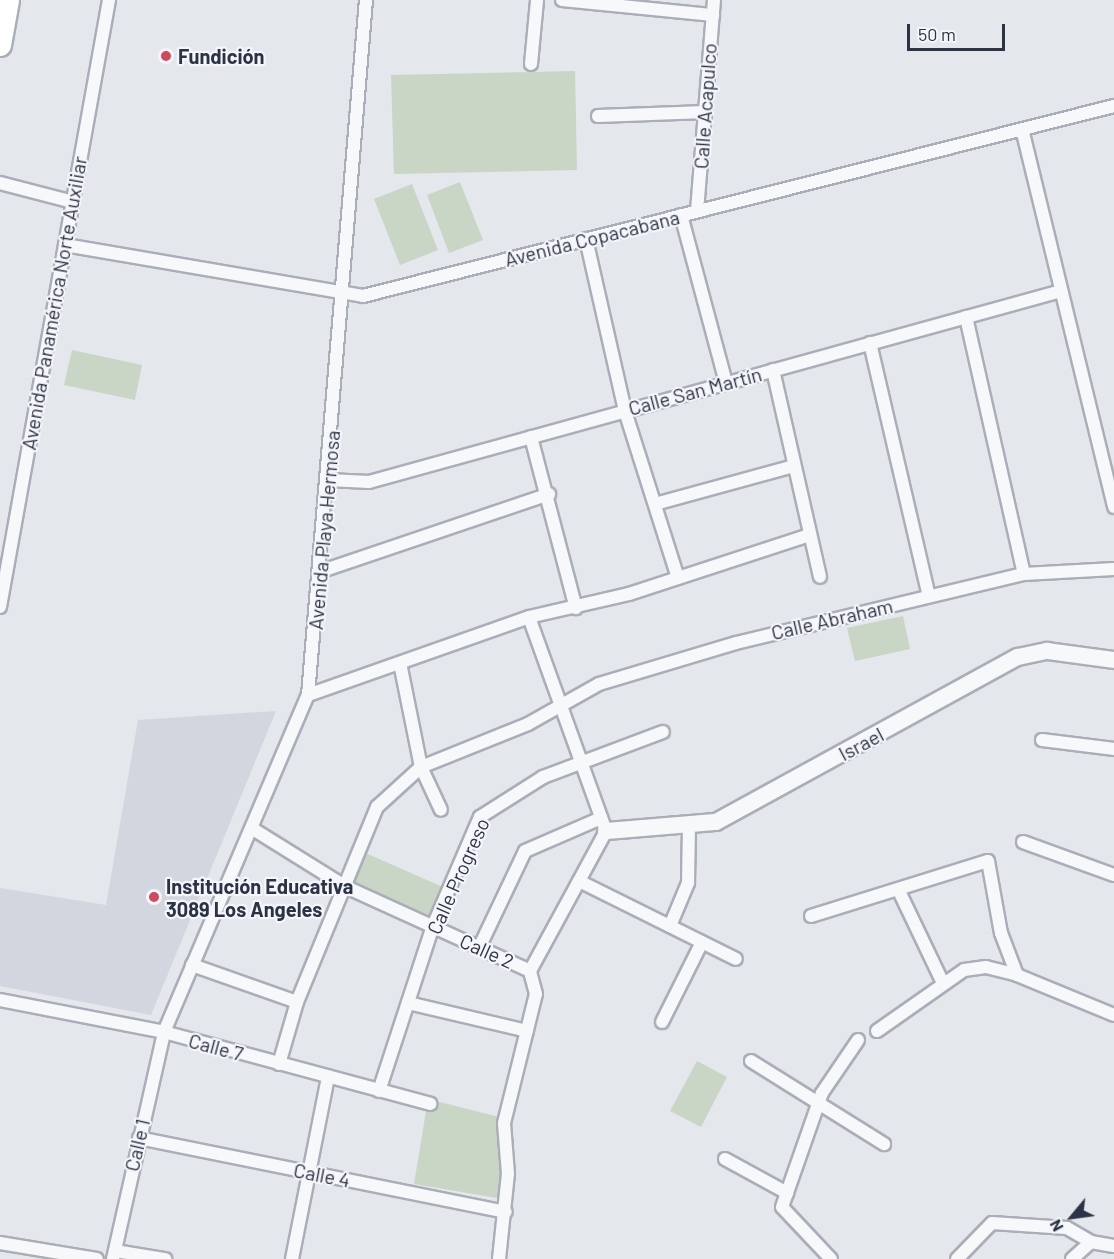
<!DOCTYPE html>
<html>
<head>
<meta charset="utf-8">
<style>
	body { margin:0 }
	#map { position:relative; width:1114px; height:1259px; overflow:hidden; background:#e4e7ec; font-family:Barlow,sans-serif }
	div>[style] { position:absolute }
	.built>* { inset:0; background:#d2d6de }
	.green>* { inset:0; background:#c9d6c5 }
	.roads { filter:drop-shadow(2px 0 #a9aeb7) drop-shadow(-2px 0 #a9aeb7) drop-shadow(0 2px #a9aeb7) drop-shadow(0 -2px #a9aeb7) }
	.minor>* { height:12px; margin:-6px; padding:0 6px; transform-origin:6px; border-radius:6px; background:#f7f8fa }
	.tertiary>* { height:16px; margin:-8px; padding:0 8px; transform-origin:8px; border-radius:8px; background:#f7f8fa }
	.trunk>* { height:21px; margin:-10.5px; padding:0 10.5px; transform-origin:10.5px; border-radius:10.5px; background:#fff }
	.dots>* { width:16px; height:16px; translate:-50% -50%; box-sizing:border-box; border:3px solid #f4f6f9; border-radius:50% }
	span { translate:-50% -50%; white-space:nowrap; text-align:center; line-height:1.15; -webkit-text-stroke:4.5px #f4f6f9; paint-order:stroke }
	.poi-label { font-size:20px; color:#2b3445; font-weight:700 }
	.left { translate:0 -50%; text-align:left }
	.street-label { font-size:20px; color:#2b3445 }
	.north { position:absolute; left:1042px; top:1187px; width:60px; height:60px; -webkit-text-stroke:4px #f4f6f9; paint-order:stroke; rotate:241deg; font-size:16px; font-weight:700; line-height:24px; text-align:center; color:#2b3445 }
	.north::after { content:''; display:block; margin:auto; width:21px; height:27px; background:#2b3445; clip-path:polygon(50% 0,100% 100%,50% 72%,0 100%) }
	.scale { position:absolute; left:907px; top:24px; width:98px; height:27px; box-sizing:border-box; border:3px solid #2b3445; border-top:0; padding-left:8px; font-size:18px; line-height:21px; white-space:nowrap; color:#2b3445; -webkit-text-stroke:4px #f4f6f9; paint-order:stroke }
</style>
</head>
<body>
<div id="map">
	<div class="built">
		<i style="clip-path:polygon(276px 711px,151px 1015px,0 986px,0 888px,106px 905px,138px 720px)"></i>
	</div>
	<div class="green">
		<i style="clip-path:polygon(575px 71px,577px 170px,394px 174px,391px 75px)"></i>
		<i style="clip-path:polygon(460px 182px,483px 240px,449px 253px,427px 195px)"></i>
		<i style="clip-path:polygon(412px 184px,438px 250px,400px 265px,374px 199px)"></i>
		<i style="clip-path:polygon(72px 350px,142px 365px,135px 400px,64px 385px)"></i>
		<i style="clip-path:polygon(903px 616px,910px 649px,855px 661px,847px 628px)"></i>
		<i style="clip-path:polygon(361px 851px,443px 887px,429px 919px,355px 886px,351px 878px)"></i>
		<i style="clip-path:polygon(697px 1061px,727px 1077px,701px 1127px,670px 1111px)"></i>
		<i style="clip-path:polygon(428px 1099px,499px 1117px,503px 1199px,414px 1184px)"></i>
	</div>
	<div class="roads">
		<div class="minor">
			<i style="left:562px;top:0;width:152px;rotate:5.7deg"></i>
			<i style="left:531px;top:64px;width:64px;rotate:-84.6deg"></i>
			<i style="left:598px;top:116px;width:107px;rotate:-2.1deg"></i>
			<i style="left:1023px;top:133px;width:385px;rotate:76.3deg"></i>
			<i style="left:0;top:183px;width:75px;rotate:14.6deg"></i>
			<i style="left:697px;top:211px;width:212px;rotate:-85.4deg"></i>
			<i style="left:681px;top:215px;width:174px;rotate:75deg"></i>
			<i style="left:586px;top:239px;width:176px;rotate:77.2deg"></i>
			<i style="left:625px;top:411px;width:175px;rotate:72.4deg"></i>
			<i style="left:65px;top:245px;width:302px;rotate:9.7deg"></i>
			<i style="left:363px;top:296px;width:775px;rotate:-14.2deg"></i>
			<i style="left:966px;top:317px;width:263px;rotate:77.3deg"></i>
			<i style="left:870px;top:343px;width:260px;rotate:76.9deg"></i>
			<i style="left:773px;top:370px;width:212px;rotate:77.2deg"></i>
			<i style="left:531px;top:437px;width:177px;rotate:75.3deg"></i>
			<i style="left:328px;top:480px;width:41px;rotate:2.8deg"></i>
			<i style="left:369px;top:482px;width:718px;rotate:-15.43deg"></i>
			<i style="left:655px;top:504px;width:144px;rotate:-15.3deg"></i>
			<i style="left:319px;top:572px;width:243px;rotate:-18.7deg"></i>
			<i style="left:0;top:607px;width:617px;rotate:-79.82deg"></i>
			<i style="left:400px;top:663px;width:106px;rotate:78.6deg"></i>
			<i style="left:421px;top:767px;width:47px;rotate:65.1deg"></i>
			<i style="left:308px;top:695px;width:234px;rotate:-19.4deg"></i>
			<i style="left:529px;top:617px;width:103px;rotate:-13deg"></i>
			<i style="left:629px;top:594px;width:190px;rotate:-18.1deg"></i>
			<i style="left:1042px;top:740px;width:73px;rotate:7.1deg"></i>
			<i style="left:253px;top:829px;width:110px;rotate:31.9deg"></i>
			<i style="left:346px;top:887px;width:202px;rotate:24.5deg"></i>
			<i style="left:1023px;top:842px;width:97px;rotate:19.9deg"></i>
			<i style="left:579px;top:881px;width:175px;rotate:26.4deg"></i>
			<i style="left:899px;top:891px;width:100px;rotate:64.5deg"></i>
			<i style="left:811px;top:916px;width:185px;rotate:-17.3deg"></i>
			<i style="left:988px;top:861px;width:73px;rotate:79.8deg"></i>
			<i style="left:1001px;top:933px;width:45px;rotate:69.1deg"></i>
			<i style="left:1017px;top:975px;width:105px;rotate:22.4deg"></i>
			<i style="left:670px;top:926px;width:47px;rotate:-67.3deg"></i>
			<i style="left:688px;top:883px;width:59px;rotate:-89deg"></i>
			<i style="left:479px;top:948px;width:107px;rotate:-64.6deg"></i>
			<i style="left:525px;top:851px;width:83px;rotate:-23.5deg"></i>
			<i style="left:192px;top:965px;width:111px;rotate:19.4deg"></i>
			<i style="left:0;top:1000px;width:167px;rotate:11deg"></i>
			<i style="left:164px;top:1032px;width:276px;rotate:15.1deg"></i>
			<i style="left:408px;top:1003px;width:122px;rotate:13.2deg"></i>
			<i style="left:662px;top:1022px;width:89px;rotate:-63.4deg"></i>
			<i style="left:877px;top:1031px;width:106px;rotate:-35deg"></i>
			<i style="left:964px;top:970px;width:22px;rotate:-8deg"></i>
			<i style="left:986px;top:967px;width:32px;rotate:14deg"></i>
			<i style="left:751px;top:1061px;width:157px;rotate:32deg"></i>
			<i style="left:279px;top:1064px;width:65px;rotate:-73.8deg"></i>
			<i style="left:297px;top:1002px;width:211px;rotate:-67.7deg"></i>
			<i style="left:377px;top:807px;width:59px;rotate:-42.3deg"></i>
			<i style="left:421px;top:767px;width:115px;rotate:-21.9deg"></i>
			<i style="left:528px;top:724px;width:81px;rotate:-29.4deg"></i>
			<i style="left:599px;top:684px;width:143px;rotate:-16.7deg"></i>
			<i style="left:736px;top:643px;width:296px;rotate:-13.5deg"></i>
			<i style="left:1024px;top:574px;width:90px;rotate:-3.2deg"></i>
			<i style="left:379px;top:1091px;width:174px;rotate:-71.9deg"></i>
			<i style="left:433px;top:926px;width:119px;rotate:-66.7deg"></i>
			<i style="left:480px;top:817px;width:75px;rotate:-32.4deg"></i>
			<i style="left:543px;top:777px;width:128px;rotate:-20.6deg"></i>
			<i style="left:139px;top:1138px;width:374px;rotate:11.4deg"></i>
			<i style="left:725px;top:1159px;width:71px;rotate:28.7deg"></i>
			<i style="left:0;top:1243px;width:98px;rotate:9.4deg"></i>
			<i style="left:115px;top:1251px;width:51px;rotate:9.1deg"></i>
			<i style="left:113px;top:1259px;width:233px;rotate:-77.3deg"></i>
			<i style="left:164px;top:1032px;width:366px;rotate:-66.9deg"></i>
			<i style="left:308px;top:695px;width:697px;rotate:-85.23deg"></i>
			<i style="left:292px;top:1259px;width:186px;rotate:-78.8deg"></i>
			<i style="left:499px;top:1259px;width:85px;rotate:-84deg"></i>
			<i style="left:508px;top:1174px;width:51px;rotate:-94.5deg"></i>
			<i style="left:504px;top:1123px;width:133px;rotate:-76.1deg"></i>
			<i style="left:536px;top:994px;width:24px;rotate:-105deg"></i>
			<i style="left:530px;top:971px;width:159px;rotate:-61.5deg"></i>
			<i style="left:606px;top:831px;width:227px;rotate:-109.8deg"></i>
			<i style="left:831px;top:1259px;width:71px;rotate:-133.3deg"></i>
			<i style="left:782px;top:1207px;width:121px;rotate:-70.7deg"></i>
			<i style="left:822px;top:1093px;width:64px;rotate:-55.8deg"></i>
			<i style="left:957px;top:1259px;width:50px;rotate:-45.8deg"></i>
			<i style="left:992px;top:1223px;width:75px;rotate:3.8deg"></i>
			<i style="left:1067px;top:1228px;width:28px;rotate:30deg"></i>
			<i style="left:1091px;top:1242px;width:23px;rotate:10deg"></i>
			<i style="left:1072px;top:1259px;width:25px;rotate:-42deg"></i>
		</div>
		<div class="tertiary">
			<i style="left:606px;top:831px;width:110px;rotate:-4.7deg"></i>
			<i style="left:716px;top:822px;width:344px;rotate:-28.7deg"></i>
			<i style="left:1018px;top:657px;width:30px;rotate:-12deg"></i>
			<i style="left:1047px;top:651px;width:68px;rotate:7.7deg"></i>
		</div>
		<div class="trunk">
			<i style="left:0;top:45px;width:46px;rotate:-79.9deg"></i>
		</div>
	</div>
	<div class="dots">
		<i style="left:166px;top:56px;background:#d1495b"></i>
		<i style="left:154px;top:897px;background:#d1495b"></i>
	</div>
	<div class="poi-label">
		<span class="left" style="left:178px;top:56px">Fundición</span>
		<span class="left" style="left:166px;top:898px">Institución Educativa<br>3089 Los Angeles</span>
	</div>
	<div class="street-label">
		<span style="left:705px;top:106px;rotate:-86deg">Calle Acapulco</span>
		<span style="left:592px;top:238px;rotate:-14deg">Avenida Copacabana</span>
		<span style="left:54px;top:303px;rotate:-80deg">Avenida Panamérica Norte Auxiliar</span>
		<span style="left:695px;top:391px;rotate:-15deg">Calle San Martín</span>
		<span style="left:324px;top:530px;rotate:-85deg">Avenida Playa Hermosa</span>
		<span style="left:832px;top:619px;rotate:-13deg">Calle Abraham</span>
		<span style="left:861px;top:744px;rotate:-28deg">Israel</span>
		<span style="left:458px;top:876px;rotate:-66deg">Calle Progreso</span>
		<span style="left:487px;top:951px;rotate:24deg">Calle 2</span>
		<span style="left:216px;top:1047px;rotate:15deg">Calle 7</span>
		<span style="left:137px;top:1145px;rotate:-77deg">Calle 1</span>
		<span style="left:322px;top:1175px;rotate:11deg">Calle 4</span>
	</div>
	<div class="north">N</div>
	<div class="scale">50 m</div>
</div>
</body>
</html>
